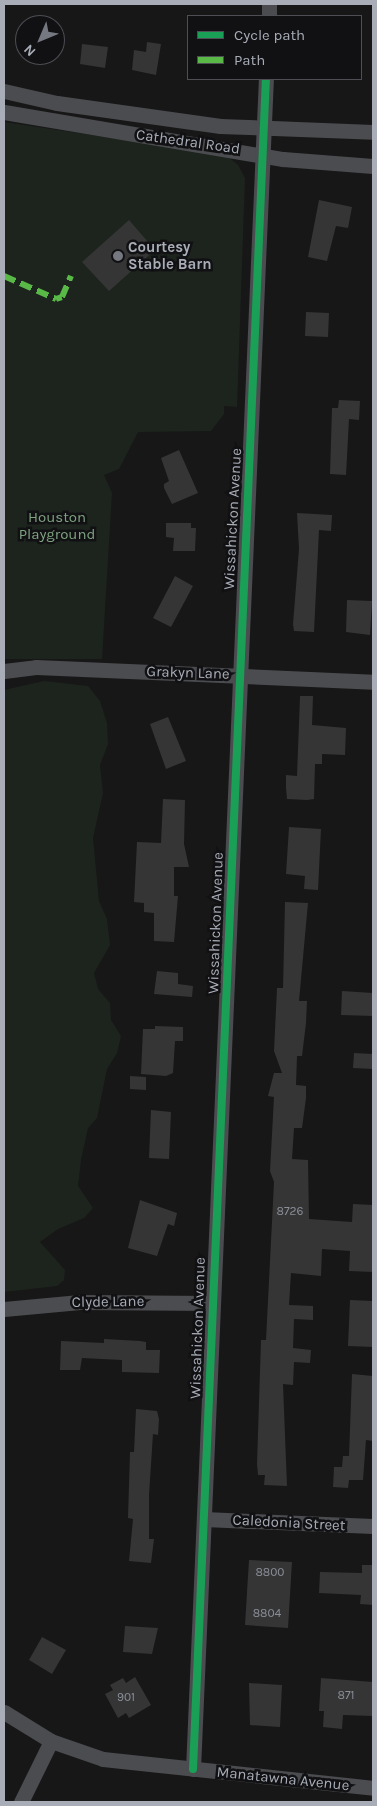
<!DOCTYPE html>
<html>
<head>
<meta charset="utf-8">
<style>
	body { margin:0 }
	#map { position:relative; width:377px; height:1806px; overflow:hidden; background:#171717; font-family:Karla,sans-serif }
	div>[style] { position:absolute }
	.green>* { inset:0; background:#1d241e }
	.building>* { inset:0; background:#353536 }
	.minor>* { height:15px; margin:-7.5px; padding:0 7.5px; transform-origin:7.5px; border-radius:7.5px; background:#4b4c50 }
	.quiet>* { height:6px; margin-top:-3px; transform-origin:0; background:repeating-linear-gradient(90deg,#58b947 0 12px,transparent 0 18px) }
	.cycleway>* { height:8px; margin:-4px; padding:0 4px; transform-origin:4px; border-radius:4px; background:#1a9f57 }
	.dots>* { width:14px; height:14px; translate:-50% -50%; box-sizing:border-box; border:2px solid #111113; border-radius:50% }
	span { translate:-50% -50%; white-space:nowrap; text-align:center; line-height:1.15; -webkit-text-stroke:5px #111113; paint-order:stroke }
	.number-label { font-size:12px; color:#8b8f98 }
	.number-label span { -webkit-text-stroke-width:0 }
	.street-label { font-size:15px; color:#a8adb8 }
	.poi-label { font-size:15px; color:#a8adb8; font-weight:700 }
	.left { translate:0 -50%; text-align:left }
	.park-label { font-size:15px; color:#7fa381 }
	.frame { position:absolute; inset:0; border:5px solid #a8adb8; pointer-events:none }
	.legend { position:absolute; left:187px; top:15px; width:175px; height:65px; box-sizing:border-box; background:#111113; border:1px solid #4d4f55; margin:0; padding:6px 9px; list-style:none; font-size:15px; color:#a8adb8 }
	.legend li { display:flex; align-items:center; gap:10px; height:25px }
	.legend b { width:25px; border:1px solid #4d4f55 }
	.north { position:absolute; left:15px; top:15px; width:50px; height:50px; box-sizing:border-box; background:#111113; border:1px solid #4d4f55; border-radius:50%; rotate:225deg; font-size:14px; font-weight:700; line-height:20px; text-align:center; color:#a8adb8 }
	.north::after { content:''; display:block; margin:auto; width:18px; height:22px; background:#757880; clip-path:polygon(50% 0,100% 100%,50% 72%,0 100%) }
</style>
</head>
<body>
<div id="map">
	<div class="green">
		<i style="clip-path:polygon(4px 122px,226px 155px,238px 165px,245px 178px,237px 407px,224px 406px,224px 414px,211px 431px,138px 432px,119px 469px,104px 475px,112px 493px,102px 659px,4px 659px)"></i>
		<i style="clip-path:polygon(44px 681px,88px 686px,100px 701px,107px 723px,108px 744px,100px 765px,103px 793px,93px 838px,99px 901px,107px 919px,110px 945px,94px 973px,98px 989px,110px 1003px,111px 1020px,121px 1036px,117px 1053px,107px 1069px,97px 1118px,88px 1128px,81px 1160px,78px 1186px,93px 1208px,84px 1218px,58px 1229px,40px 1242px,65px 1270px,64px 1280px,57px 1286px,4px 1292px,4px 690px)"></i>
	</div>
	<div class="building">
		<i style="clip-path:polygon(147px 42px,161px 44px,156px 75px,132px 70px,134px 50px,146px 52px)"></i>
		<i style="clip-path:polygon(82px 44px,108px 47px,105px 68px,80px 64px)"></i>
		<i style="clip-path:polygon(319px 200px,352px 207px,348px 228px,336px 226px,327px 261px,308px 257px)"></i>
		<i style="clip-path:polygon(129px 220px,155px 250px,109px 291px,82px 262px)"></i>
		<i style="clip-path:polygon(306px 312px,329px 313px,328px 337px,305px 336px)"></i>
		<i style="clip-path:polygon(339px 400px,360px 401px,359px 420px,349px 419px,346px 475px,330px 474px,332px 408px,338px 408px)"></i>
		<i style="clip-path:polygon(179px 450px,198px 493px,172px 504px,164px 488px,164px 484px,169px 481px,161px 458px)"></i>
		<i style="clip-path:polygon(297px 513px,332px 515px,331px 531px,319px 530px,314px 632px,294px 631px,293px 624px,299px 549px)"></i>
		<i style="clip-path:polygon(166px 523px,191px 523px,191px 528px,196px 528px,195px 551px,173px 551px,174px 538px,166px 537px)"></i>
		<i style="clip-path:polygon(175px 576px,193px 586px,171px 627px,153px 618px)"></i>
		<i style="clip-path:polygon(347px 600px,372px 601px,370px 635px,346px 632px)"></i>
		<i style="clip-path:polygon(300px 696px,313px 696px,312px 725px,346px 728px,345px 755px,322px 754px,322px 764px,315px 764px,314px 799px,307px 800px,287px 799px,286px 788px,286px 775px,297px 776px)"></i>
		<i style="clip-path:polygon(168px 717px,186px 761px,166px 769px,150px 724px)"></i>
		<i style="clip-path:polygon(163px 799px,185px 800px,184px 844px,189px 867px,174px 867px,174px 896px,178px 896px,174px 942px,154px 941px,154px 913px,144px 912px,144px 903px,134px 902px,137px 842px,161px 843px)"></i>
		<i style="clip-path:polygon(289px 827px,321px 829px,318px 890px,304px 889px,305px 876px,286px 874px)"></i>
		<i style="clip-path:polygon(285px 902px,308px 903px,299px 1001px,307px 1001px,306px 1023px,302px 1056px,297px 1056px,296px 1085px,306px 1086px,306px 1098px,302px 1128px,294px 1128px,292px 1159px,308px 1160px,309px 1219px,352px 1222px,353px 1204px,373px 1205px,373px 1272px,349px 1271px,350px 1251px,322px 1249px,321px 1276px,291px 1273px,289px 1305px,313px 1306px,313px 1320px,294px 1319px,293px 1348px,311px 1350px,310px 1363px,294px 1362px,293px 1385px,283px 1384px,287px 1486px,264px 1485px,265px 1475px,258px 1475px,257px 1464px,261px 1340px,266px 1340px,274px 1182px,270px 1171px,274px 1097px,268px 1096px,274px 1073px,282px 1073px,274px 1051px,277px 988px,283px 988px)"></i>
		<i style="clip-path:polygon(157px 971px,178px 973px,178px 984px,193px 986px,192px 997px,154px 994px)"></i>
		<i style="clip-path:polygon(342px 991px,373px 993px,373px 1016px,341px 1015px)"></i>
		<i style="clip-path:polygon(155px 1026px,183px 1027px,183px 1041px,175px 1041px,173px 1073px,166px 1076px,141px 1074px,143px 1029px,155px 1029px)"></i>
		<i style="clip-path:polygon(354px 1053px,373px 1054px,373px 1069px,353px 1068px)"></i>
		<i style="clip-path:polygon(130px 1076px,146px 1077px,146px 1090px,130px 1089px)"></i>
		<i style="clip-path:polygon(151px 1110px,171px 1112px,169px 1159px,149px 1158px)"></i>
		<i style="clip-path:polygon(140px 1200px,177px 1213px,174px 1226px,168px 1224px,157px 1256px,128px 1248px)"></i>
		<i style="clip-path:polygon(350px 1300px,373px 1301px,373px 1347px,348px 1346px)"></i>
		<i style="clip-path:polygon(104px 1339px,140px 1341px,146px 1342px,146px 1350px,160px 1350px,159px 1373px,122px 1372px,122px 1360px,82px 1358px,80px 1370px,60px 1370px,61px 1341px,104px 1343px)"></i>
		<i style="clip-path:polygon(352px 1374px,373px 1376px,373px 1441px,366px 1440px,363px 1480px,349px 1480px,348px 1488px,333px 1487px,334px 1467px,342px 1467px,343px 1456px,349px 1456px)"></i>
		<i style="clip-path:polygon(136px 1409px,157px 1411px,159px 1419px,158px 1435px,153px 1434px,149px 1495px,149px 1539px,154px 1539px,151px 1563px,129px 1561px,133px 1519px,128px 1518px,130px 1452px,134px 1452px)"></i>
		<i style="clip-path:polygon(249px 1560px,292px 1562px,288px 1628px,245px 1625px)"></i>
		<i style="clip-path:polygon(362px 1565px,373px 1565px,373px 1605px,360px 1604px,361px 1595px,319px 1593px,320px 1572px,362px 1573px)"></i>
		<i style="clip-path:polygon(125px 1626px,158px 1628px,152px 1654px,123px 1652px)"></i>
		<i style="clip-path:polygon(42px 1637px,66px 1650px,52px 1674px,29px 1660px)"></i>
		<i style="clip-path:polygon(135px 1677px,151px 1705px,129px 1718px,126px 1713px,118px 1718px,105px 1694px,113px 1690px,110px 1685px,123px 1678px,126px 1683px)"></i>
		<i style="clip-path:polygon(321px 1678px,373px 1682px,373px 1716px,343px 1715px,342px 1729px,323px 1727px,324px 1711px,319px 1711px)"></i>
		<i style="clip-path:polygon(249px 1683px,282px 1685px,280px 1727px,250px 1725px)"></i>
	</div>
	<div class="minor">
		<i style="left:269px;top:16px;width:12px;rotate:-90deg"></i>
		<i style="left:4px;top:91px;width:54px;rotate:12.8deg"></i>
		<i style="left:57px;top:103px;width:165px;rotate:8deg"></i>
		<i style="left:220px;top:126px;width:153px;rotate:2.2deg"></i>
		<i style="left:4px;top:112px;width:283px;rotate:9.6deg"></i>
		<i style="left:283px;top:159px;width:90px;rotate:4.4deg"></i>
		<i style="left:4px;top:671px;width:32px;rotate:-7deg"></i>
		<i style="left:36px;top:667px;width:337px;rotate:2.5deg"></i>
		<i style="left:4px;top:1309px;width:76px;rotate:-5.3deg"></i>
		<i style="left:80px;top:1302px;width:133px;rotate:0.4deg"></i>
		<i style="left:204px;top:1519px;width:169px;rotate:2.4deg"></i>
		<i style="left:4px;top:1712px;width:55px;rotate:31.7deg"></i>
		<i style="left:51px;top:1741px;width:55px;rotate:19.1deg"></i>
		<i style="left:103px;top:1759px;width:272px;rotate:6.1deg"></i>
		<i style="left:193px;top:1769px;width:1692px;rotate:-87.53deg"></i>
		<i style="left:21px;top:1802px;width:68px;rotate:-63.8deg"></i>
	</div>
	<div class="quiet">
		<i style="left:4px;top:276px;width:57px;rotate:23.9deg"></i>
		<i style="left:56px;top:299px;width:6px;rotate:-18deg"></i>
		<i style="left:62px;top:297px;width:23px;rotate:-67deg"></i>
	</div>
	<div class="cycleway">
		<i style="left:193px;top:1769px;width:1692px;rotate:-87.53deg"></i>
	</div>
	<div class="dots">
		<i style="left:118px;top:256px;background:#757880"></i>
	</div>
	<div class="number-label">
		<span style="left:290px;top:1212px">8726</span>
		<span style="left:270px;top:1573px">8800</span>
		<span style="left:267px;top:1614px">8804</span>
		<span style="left:346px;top:1696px">871</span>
		<span style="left:126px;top:1698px">901</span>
	</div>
	<div class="street-label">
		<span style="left:188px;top:142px;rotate:8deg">Cathedral Road</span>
		<span style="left:233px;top:519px;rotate:-87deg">Wissahickon Avenue</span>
		<span style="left:188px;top:673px;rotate:2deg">Grakyn Lane</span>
		<span style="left:216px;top:923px;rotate:-88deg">Wissahickon Avenue</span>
		<span style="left:108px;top:1302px;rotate:-1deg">Clyde Lane</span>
		<span style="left:198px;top:1328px;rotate:-88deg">Wissahickon Avenue</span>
		<span style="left:289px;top:1523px;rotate:3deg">Caledonia Street</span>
		<span style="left:283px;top:1779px;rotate:6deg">Manatawna Avenue</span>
	</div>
	<div class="poi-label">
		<span class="left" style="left:128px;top:256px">Courtesy<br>Stable Barn</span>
	</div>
	<div class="park-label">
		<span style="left:57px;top:526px">Houston<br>Playground</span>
	</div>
	<div class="frame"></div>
	<ul class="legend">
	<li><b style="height:6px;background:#1a9f57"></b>Cycle path</li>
	<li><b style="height:6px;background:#58b947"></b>Path</li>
	</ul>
	<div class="north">N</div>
</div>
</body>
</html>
